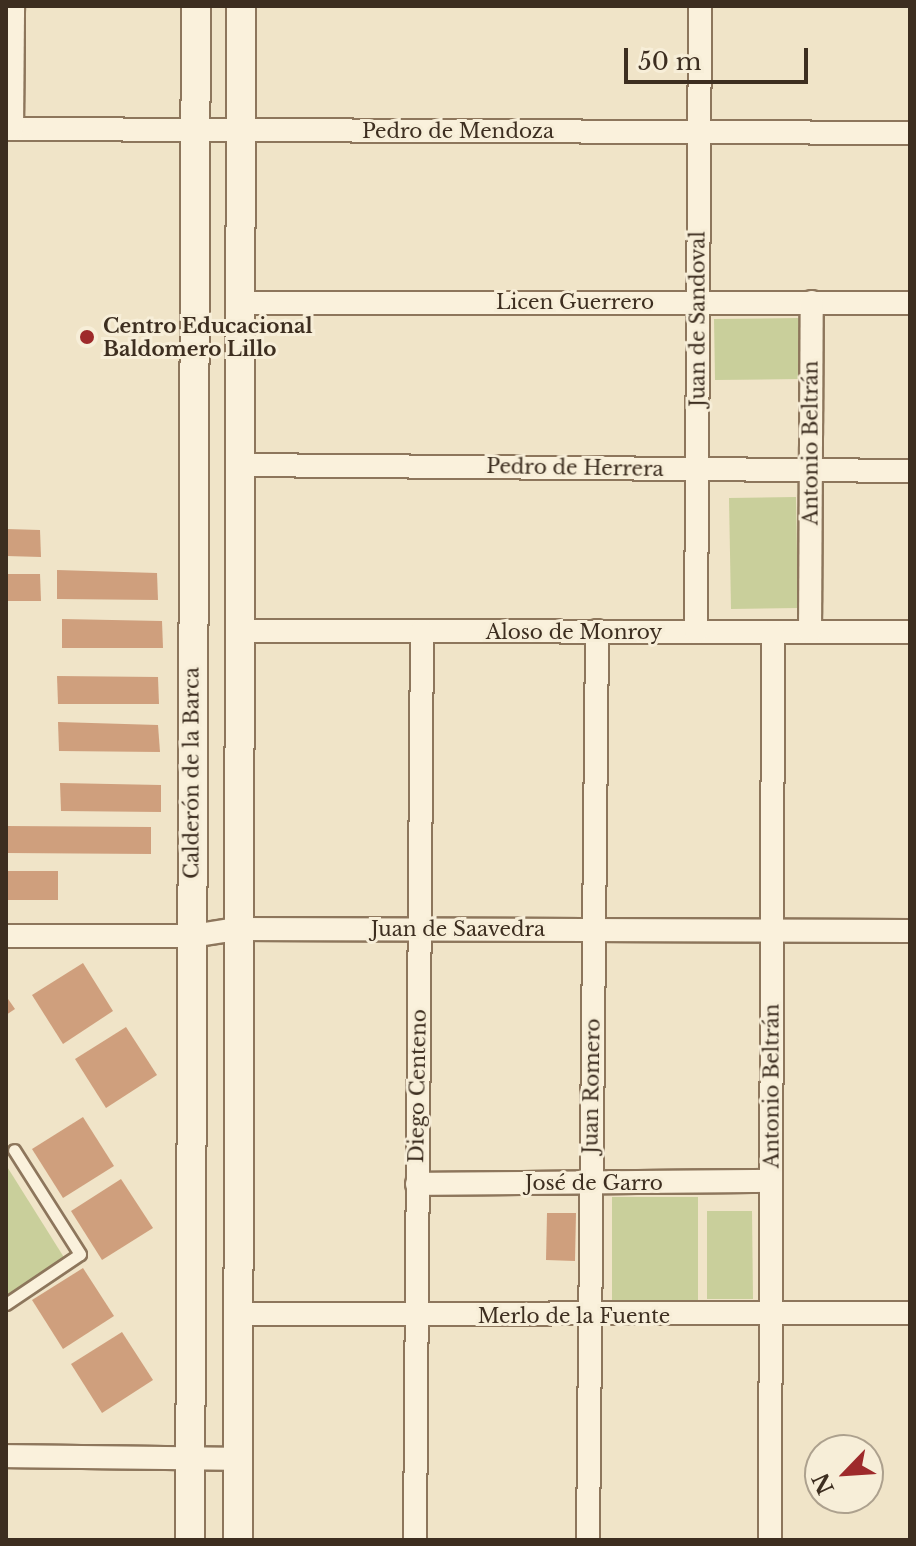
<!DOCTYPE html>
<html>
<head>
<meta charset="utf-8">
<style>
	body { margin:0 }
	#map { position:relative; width:916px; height:1546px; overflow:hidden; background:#f0e4c8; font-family:"Libre Baskerville",serif }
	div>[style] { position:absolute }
	.green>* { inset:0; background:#c9cf9b }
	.building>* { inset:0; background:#cf9f7d }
	.roads { filter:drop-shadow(2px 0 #8d765c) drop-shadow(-2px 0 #8d765c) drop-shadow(0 2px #8d765c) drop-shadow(0 -2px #8d765c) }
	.service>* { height:11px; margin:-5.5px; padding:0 5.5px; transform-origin:5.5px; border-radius:5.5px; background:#faf1dc }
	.minor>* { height:22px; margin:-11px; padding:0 11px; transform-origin:11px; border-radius:11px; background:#faf1dc }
	.tertiary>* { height:28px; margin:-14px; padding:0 14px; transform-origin:14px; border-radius:14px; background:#faf1dc }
	.dots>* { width:22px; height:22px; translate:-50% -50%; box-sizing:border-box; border:4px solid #f7eed8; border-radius:50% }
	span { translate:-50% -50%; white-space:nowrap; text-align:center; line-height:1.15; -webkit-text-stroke:6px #f7eed8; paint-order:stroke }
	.street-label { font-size:20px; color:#3d2e20 }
	.poi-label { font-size:20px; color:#3d2e20; font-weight:700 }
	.left { translate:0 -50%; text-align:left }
	.frame { position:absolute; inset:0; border:8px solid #3d2e20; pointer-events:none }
	.north { position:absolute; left:804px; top:1434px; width:80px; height:80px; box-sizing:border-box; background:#f7eed8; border:2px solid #ada18e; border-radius:50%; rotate:245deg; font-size:22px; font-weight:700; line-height:32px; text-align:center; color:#3d2e20 }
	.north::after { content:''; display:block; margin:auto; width:28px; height:36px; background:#9e2a2b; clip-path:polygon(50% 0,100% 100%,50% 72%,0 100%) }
	.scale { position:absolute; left:624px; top:48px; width:184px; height:36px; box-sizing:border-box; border:4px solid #3d2e20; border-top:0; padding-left:10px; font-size:24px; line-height:28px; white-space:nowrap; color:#3d2e20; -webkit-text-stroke:6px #f7eed8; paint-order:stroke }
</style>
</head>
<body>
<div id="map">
	<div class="green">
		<i style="clip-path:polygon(799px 318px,800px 379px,715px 380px,714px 319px)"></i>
		<i style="clip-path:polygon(796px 497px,798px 608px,731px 609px,729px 498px)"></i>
		<i style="clip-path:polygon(6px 1165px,65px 1259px,6px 1296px)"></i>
		<i style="clip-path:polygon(612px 1197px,698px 1197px,698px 1301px,612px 1301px)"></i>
		<i style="clip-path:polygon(707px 1211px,752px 1211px,753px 1299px,707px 1299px)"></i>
	</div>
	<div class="building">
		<i style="clip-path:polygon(6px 529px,40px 530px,41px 557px,6px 556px)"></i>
		<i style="clip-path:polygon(57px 570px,157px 573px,158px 600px,57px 599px)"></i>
		<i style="clip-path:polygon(6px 574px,40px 574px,41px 601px,6px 601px)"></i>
		<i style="clip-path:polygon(62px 619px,162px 621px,163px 648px,62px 648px)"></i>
		<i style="clip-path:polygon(57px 676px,158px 677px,159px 704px,58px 704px)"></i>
		<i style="clip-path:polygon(58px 722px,158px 725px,160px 752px,59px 751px)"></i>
		<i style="clip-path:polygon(60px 783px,161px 785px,161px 812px,61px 811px)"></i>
		<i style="clip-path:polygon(8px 826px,151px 827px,151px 854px,7px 853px)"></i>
		<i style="clip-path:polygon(6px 871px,58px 871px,58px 900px,6px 900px)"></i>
		<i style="clip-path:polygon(83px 963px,113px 1011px,63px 1044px,32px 995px)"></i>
		<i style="clip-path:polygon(6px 996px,15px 1009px,6px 1015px)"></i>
		<i style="clip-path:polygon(126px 1027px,157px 1075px,106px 1108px,75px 1059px)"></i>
		<i style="clip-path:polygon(83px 1117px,114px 1166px,63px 1198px,32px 1149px)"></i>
		<i style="clip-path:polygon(121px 1179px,153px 1228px,102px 1260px,71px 1211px)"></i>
		<i style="clip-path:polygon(547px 1213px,576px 1213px,575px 1261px,546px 1260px)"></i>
		<i style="clip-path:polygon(83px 1268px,114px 1316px,63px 1349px,32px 1300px)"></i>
		<i style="clip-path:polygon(122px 1332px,153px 1380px,102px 1413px,71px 1364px)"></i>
	</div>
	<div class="roads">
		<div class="service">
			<i style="left:6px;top:1304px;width:89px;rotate:-34deg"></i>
			<i style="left:80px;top:1254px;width:123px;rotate:-122.4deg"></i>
		</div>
		<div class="minor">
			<i style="left:6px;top:129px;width:904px;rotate:0.25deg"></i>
			<i style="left:12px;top:129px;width:123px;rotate:-89.5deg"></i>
			<i style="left:239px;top:303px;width:671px"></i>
			<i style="left:239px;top:465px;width:671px;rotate:0.51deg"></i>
			<i style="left:238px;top:631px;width:672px;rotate:0.09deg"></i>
			<i style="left:696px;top:632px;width:626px;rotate:-89.63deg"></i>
			<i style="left:810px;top:632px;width:330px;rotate:-89.7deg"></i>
			<i style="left:6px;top:936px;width:186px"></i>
			<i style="left:192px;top:936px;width:46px;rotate:-8.8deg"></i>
			<i style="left:237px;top:929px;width:673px;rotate:0.17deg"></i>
			<i style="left:417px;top:1184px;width:354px;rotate:-0.5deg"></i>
			<i style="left:237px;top:1314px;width:673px;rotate:-0.09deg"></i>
			<i style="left:6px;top:1456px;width:232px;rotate:0.7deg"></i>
			<i style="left:415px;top:1540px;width:909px;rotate:-89.56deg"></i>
			<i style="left:588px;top:1540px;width:909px;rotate:-89.43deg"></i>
			<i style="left:770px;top:1540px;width:908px;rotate:-89.81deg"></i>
		</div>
		<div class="tertiary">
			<i style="left:190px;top:1540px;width:1534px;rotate:-89.78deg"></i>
			<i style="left:238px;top:1540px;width:1534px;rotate:-89.89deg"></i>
		</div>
	</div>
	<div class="dots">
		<i style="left:87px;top:337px;background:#9e2a2b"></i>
	</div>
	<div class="street-label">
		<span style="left:458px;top:131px">Pedro de Mendoza</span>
		<span style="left:575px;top:302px">Licen Guerrero</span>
		<span style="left:698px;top:319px;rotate:-90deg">Juan de Sandoval</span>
		<span style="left:811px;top:443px;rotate:-90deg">Antonio Beltrán</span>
		<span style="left:575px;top:468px;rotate:1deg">Pedro de Herrera</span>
		<span style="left:574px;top:632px">Aloso de Monroy</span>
		<span style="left:192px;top:773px;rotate:-90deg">Calderón de la Barca</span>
		<span style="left:458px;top:929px">Juan de Saavedra</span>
		<span style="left:418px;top:1086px;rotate:-89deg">Diego Centeno</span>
		<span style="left:592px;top:1086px;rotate:-89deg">Juan Romero</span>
		<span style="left:772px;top:1086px;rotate:-90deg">Antonio Beltrán</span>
		<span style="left:594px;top:1183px">José de Garro</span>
		<span style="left:574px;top:1316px">Merlo de la Fuente</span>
	</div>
	<div class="poi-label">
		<span class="left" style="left:103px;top:338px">Centro Educacional<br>Baldomero Lillo</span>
	</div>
	<div class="frame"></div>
	<div class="north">N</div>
	<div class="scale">50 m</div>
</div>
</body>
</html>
